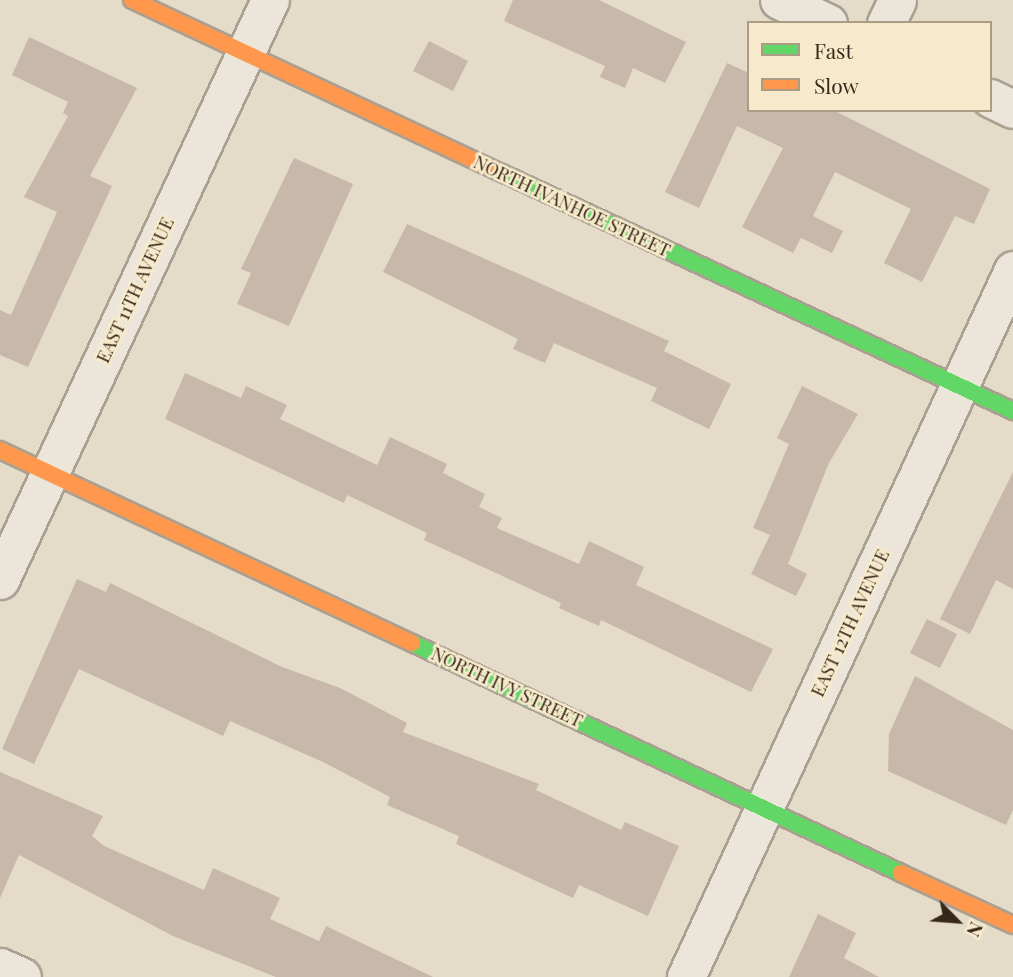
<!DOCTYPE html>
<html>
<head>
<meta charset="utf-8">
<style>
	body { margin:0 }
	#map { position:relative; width:1013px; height:977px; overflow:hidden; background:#e4dbc8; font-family:"Playfair Display",serif }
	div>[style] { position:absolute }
	.building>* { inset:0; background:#c8b8a9 }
	.roads { filter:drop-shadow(2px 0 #a9a092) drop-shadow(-2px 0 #a9a092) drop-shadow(0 2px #a9a092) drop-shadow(0 -2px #a9a092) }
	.street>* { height:37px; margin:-18.5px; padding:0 18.5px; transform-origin:18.5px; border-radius:18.5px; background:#ece6da }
	.fast>* { height:16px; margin:-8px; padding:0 8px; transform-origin:8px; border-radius:8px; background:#63d668 }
	.slow>* { height:16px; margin:-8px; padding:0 8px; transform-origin:8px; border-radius:8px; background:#ff974d }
	span { translate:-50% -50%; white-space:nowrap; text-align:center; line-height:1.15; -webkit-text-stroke:5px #f7eacc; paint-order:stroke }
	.street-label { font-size:18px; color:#37271a }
	.legend { position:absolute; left:747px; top:21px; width:245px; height:91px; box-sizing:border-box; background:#f7eacc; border:2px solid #aa9c85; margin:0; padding:9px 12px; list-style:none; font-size:21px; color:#37271a }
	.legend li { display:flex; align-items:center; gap:14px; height:35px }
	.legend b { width:35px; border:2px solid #aa9c85 }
	.north { position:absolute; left:922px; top:886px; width:70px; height:70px; -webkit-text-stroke:5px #f7eacc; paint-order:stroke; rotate:115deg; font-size:19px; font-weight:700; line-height:28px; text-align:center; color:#37271a }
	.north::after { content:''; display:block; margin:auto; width:24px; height:32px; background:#37271a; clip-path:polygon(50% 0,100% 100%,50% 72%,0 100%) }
</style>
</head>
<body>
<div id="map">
	<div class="building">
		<i style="clip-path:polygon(513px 0,599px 0,686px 42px,665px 83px,633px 68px,625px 88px,600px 77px,605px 66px,504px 21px)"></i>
		<i style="clip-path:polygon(29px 37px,137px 88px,90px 176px,112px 186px,28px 367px,0 355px,0 310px,11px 315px,57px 212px,24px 197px,68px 116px,63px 113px,68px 102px,12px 75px)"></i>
		<i style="clip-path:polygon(429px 41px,468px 61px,453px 91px,413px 71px)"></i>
		<i style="clip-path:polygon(727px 63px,749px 73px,749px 110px,833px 110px,990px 189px,974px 224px,955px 216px,922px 282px,884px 263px,911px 209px,835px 172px,813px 216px,843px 231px,832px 253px,801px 238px,793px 253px,742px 227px,783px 148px,737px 126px,699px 208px,665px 192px)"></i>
		<i style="clip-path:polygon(294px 158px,353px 184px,289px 326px,237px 304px,251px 273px,241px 269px)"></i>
		<i style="clip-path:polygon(407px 224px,669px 341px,664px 351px,731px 384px,709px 429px,651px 401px,657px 388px,554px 343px,545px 363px,513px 349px,518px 339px,383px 272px)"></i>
		<i style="clip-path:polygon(185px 373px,241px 398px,246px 386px,287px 405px,280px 419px,377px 465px,390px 437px,447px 464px,443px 473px,485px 494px,479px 507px,502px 518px,497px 528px,579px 564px,589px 541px,644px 567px,636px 585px,773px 649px,751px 692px,601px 620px,599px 626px,559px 608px,561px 603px,424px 540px,427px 533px,347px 495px,344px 503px,165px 419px)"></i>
		<i style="clip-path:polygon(802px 386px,858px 414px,829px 463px,788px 564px,807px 574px,796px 596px,751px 574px,770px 535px,753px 528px,789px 444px,777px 438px)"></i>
		<i style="clip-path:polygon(1013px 472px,1013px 589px,996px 580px,970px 634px,940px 619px)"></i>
		<i style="clip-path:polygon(77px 579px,106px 592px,110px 583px,282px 667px,340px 688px,407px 723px,403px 732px,539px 784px,536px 790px,621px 830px,625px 822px,679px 846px,648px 916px,579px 885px,573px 898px,456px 844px,459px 836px,387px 805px,390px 797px,323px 762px,230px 721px,223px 736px,79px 669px,34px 764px,2px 749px)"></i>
		<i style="clip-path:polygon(927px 619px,957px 634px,940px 668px,910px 653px)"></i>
		<i style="clip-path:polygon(915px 676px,1013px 730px,1013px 810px,1006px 825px,888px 771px,889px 734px)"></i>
		<i style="clip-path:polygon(0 772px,103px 816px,92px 836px,104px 846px,204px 890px,213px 868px,280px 898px,270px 919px,319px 941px,326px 926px,433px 977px,276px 977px,173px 936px,19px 855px,0 898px)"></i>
		<i style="clip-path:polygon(818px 914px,856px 933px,844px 958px,879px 977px,789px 977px)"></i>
	</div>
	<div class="roads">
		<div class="street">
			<i style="left:779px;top:0;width:54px;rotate:25.1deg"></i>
			<i style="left:886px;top:23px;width:25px;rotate:-64deg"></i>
			<i style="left:990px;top:98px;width:25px;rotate:26deg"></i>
			<i style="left:0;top:580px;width:640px;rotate:-65.04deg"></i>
			<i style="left:0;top:967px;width:24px;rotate:24deg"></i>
			<i style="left:686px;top:977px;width:779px;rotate:-65.18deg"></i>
		</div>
		<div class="fast">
			<i style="left:502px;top:173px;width:564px;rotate:24.97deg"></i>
			<i style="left:412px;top:643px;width:540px;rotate:25.19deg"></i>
		</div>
		<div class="slow">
			<i style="left:132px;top:0;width:408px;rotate:25.1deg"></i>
			<i style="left:0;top:450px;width:455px;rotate:25.1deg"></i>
			<i style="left:901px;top:873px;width:123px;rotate:24.9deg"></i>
		</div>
	</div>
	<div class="street-label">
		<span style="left:572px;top:206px;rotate:25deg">NORTH IVANHOE STREET</span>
		<span style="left:135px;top:290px;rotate:-65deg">EAST 11TH AVENUE</span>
		<span style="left:850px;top:623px;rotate:-65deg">EAST 12TH AVENUE</span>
		<span style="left:507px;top:687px;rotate:25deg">NORTH IVY STREET</span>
	</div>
	<ul class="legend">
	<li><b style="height:9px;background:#63d668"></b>Fast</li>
	<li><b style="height:9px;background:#ff974d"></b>Slow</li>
	</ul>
	<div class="north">N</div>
</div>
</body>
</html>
